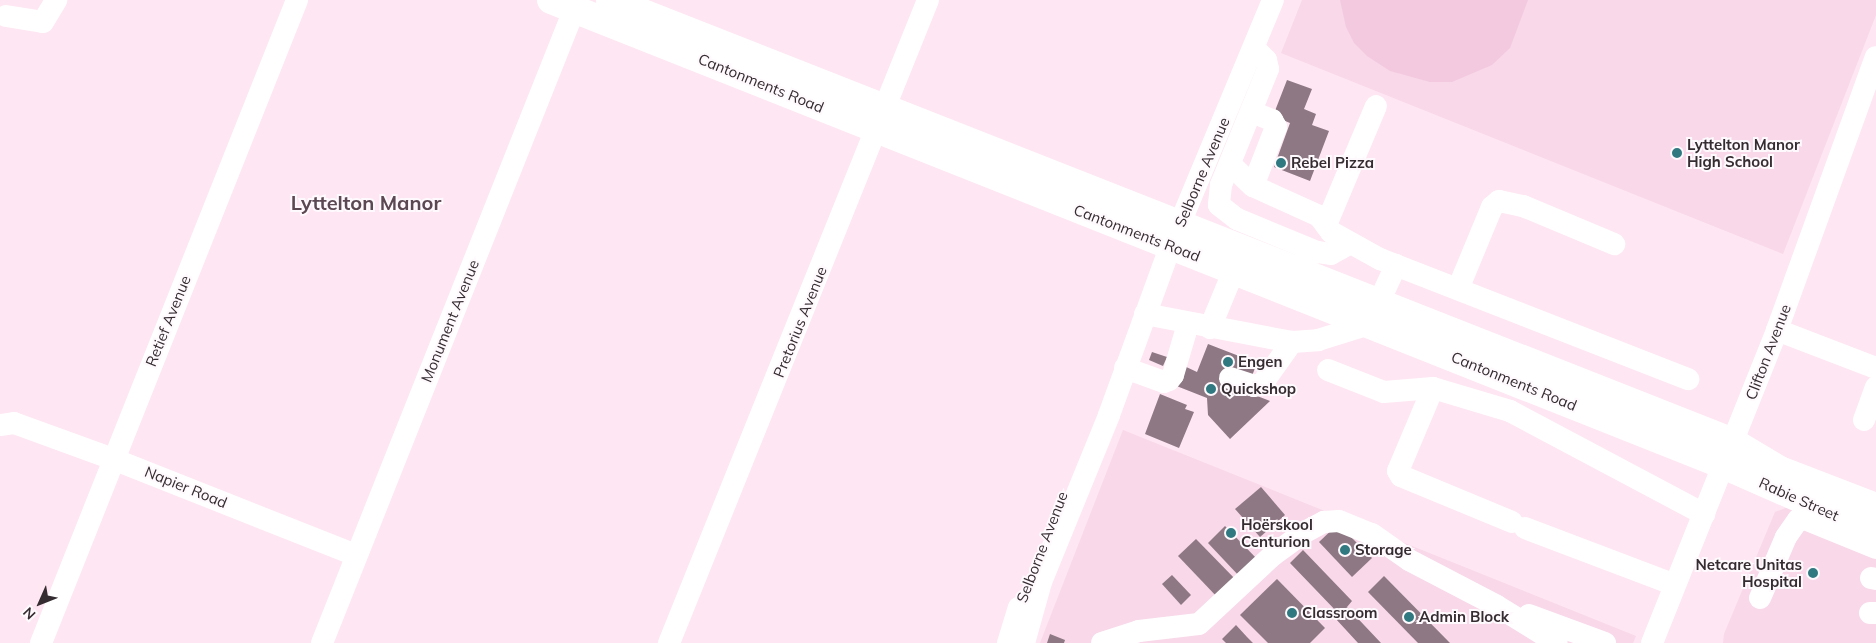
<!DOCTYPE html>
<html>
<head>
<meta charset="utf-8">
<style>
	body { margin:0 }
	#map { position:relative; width:1876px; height:643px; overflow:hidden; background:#fee6f2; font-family:Mulish,sans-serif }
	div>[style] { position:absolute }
	.built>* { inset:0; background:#f8d8e9 }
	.green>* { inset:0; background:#f3c9df }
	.building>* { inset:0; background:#8d7883 }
	.minor>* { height:22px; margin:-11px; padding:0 11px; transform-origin:11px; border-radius:11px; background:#fff }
	.major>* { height:28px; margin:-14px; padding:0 14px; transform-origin:14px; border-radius:14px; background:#fff }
	.dots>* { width:14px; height:14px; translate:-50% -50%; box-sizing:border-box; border:2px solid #fef9fc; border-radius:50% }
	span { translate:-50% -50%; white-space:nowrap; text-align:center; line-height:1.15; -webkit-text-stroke:4px #fef9fc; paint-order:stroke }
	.street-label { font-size:15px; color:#352c31 }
	.poi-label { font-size:15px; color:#352c31; font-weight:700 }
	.left { translate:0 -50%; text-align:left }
	.right { translate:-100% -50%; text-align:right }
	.district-label { font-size:20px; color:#5b4852; font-weight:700 }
	.north { position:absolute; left:15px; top:578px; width:50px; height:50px; -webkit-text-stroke:4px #fef9fc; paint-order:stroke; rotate:226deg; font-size:14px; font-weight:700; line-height:20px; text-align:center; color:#352c31 }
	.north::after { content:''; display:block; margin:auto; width:18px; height:22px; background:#352c31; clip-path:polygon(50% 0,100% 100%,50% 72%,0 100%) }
</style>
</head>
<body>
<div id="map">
	<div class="built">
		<i style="clip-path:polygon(1302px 0,1876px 0,1876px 15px,1783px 254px,1281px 53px)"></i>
		<i style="clip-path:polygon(1123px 430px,1636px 636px,1633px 643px,1040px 643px)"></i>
		<i style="clip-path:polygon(1791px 506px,1876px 539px,1876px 643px,1723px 643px,1724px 634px,1775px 512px)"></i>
	</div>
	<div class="green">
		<i style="clip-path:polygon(1340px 0,1528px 0,1510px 48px,1492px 65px,1452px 82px,1430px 82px,1390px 71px,1367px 56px,1354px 43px,1346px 27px)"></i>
	</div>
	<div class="building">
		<i style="clip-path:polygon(1287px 80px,1312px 89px,1304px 109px,1316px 114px,1312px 125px,1329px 131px,1310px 181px,1274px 167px,1290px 123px,1273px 116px)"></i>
		<i style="clip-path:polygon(1208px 344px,1257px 363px,1250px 381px,1219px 381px,1270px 401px,1230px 439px,1208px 415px,1207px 398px,1174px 385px,1182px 365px,1197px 372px)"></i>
		<i style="clip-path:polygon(1152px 352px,1167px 357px,1163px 366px,1149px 360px)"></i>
		<i style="clip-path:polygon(1160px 394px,1187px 405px,1185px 409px,1194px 412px,1179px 448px,1145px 434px)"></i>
		<i style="clip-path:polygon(1261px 487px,1285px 515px,1260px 537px,1235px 509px)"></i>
		<i style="clip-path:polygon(1338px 524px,1372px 558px,1352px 577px,1319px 542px)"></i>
		<i style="clip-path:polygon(1225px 526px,1258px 560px,1240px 577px,1208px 543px)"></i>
		<i style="clip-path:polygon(1196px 539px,1238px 582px,1219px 599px,1178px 556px)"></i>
		<i style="clip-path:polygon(1303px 550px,1352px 601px,1347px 607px,1381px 643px,1358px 643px,1335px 618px,1339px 614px,1290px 563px)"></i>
		<i style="clip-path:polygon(1172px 575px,1191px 595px,1181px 605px,1162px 584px)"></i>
		<i style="clip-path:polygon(1384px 576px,1450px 643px,1418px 643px,1368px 592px)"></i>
		<i style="clip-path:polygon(1277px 579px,1325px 628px,1310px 643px,1268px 643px,1240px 615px)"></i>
		<i style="clip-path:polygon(1236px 625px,1247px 637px,1253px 643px,1226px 643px,1222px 639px)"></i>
		<i style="clip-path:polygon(1050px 634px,1065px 640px,1064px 643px,1047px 643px)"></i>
	</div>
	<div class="minor">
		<i style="left:6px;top:16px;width:37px;rotate:9deg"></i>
		<i style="left:43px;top:22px;width:26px;rotate:-59deg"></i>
		<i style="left:1254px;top:48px;width:17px;rotate:45deg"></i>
		<i style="left:1266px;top:60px;width:9px;rotate:77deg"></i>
		<i style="left:1268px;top:69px;width:125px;rotate:112.1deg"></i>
		<i style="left:1221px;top:185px;width:20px;rotate:96deg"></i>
		<i style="left:1219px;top:205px;width:23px;rotate:38deg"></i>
		<i style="left:1237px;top:219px;width:87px;rotate:22.4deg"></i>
		<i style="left:1317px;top:252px;width:14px;rotate:8deg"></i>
		<i style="left:1331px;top:254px;width:21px;rotate:-29deg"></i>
		<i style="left:1252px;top:112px;width:22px;rotate:22deg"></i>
		<i style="left:1272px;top:120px;width:8px;rotate:60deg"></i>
		<i style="left:1276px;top:127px;width:63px;rotate:111.3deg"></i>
		<i style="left:1230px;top:164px;width:32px;rotate:44deg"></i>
		<i style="left:1253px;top:186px;width:72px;rotate:24.4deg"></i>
		<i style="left:1319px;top:216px;width:20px;rotate:53deg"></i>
		<i style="left:1331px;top:232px;width:56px;rotate:28.9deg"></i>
		<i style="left:1380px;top:259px;width:331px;rotate:21.3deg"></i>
		<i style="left:1326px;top:225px;width:129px;rotate:-67.2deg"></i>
		<i style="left:1458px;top:289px;width:89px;rotate:-67.5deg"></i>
		<i style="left:1492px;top:207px;width:9px;rotate:-41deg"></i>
		<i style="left:1499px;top:201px;width:25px;rotate:12deg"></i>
		<i style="left:1523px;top:206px;width:99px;rotate:22.7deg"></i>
		<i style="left:1145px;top:314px;width:150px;rotate:10.8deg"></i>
		<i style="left:1292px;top:342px;width:26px;rotate:-4deg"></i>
		<i style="left:1318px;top:340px;width:53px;rotate:-17.4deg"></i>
		<i style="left:1369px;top:324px;width:65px;rotate:-65.4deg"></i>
		<i style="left:1210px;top:328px;width:63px;rotate:-67.5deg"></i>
		<i style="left:1777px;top:330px;width:106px;rotate:21deg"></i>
		<i style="left:1125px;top:368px;width:41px;rotate:19.7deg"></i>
		<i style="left:1164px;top:382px;width:5px;rotate:-22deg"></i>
		<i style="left:1169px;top:380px;width:6px;rotate:-51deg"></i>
		<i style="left:1173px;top:375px;width:53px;rotate:-73.6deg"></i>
		<i style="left:1328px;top:370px;width:60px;rotate:21.4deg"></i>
		<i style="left:1384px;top:392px;width:49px;rotate:-4.7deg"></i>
		<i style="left:1433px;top:388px;width:80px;rotate:16.6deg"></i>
		<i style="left:1510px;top:411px;width:220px;rotate:28deg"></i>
		<i style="left:1230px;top:378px;width:25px;rotate:18deg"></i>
		<i style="left:1254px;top:386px;width:8px;rotate:-14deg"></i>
		<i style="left:1262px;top:384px;width:52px;rotate:-54.5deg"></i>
		<i style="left:1433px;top:388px;width:90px;rotate:112.9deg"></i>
		<i style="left:1398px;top:471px;width:6px;rotate:59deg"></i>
		<i style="left:1401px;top:476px;width:120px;rotate:22.5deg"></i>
		<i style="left:1864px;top:420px;width:35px;rotate:-70deg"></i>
		<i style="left:0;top:425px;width:14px;rotate:-8deg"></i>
		<i style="left:14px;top:423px;width:105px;rotate:20deg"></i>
		<i style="left:113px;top:459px;width:261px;rotate:21.6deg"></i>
		<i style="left:1525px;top:528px;width:160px;rotate:20.8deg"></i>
		<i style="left:1871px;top:578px;width:5px;rotate:11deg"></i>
		<i style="left:1760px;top:598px;width:66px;rotate:-66.9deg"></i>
		<i style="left:1786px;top:537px;width:21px;rotate:-55deg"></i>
		<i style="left:1798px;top:520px;width:7px;rotate:-8deg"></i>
		<i style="left:1805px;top:519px;width:77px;rotate:22.2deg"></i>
		<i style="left:1870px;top:613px;width:6px"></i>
		<i style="left:1529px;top:615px;width:81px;rotate:20.2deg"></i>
		<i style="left:41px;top:643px;width:692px;rotate:-68.29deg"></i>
		<i style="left:322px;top:643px;width:692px;rotate:-68.29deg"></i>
		<i style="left:669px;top:643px;width:693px;rotate:-68.06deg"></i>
		<i style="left:1008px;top:643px;width:37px;rotate:-73deg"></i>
		<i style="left:1024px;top:643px;width:63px;rotate:-74.4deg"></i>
		<i style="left:1041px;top:582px;width:180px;rotate:-67.8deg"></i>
		<i style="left:1109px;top:415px;width:181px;rotate:-70deg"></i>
		<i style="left:1171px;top:245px;width:265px;rotate:-67.4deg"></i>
		<i style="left:1102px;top:643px;width:39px;rotate:-18deg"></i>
		<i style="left:1139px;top:631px;width:60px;rotate:-6.7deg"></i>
		<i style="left:1199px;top:624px;width:101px;rotate:-43deg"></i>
		<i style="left:1273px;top:555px;width:37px;rotate:-36deg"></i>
		<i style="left:1303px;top:533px;width:24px;rotate:-28deg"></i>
		<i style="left:1324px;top:522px;width:15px;rotate:-4deg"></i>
		<i style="left:1339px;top:521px;width:35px;rotate:22deg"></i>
		<i style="left:1372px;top:534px;width:45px;rotate:35.1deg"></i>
		<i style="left:1409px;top:560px;width:99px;rotate:27.6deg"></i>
		<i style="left:1497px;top:606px;width:70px;rotate:31.7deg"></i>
		<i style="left:1652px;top:643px;width:337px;rotate:-68.2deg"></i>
		<i style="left:1777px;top:330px;width:290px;rotate:-70.1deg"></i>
	</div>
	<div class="major">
		<i style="left:551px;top:0;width:1261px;rotate:21.64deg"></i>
		<i style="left:1723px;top:465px;width:167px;rotate:23.6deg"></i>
		<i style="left:610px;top:0;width:1207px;rotate:21.48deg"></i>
		<i style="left:1733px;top:442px;width:55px;rotate:30.8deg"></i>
		<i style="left:1780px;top:470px;width:103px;rotate:21.1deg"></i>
	</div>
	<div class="dots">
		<i style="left:1677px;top:153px;background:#307980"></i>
		<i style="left:1281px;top:163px;background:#307980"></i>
		<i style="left:1228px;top:362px;background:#307980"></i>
		<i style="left:1211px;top:389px;background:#307980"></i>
		<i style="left:1231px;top:533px;background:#307980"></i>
		<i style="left:1345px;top:550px;background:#307980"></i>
		<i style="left:1813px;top:573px;background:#307980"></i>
		<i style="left:1292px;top:613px;background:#307980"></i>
		<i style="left:1409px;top:617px;background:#307980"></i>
	</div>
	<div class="street-label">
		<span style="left:761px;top:83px;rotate:22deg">Cantonments Road</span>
		<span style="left:1202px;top:172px;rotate:-67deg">Selborne Avenue</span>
		<span style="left:1137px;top:233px;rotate:21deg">Cantonments Road</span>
		<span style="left:168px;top:321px;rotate:-68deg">Retief Avenue</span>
		<span style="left:450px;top:321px;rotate:-68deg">Monument Avenue</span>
		<span style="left:800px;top:322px;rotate:-68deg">Pretorius Avenue</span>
		<span style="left:1768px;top:352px;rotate:-69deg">Clifton Avenue</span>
		<span style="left:1514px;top:381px;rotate:22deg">Cantonments Road</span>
		<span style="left:186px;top:487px;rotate:22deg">Napier Road</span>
		<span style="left:1799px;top:499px;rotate:24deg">Rabie Street</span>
		<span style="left:1042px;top:547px;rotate:-69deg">Selborne Avenue</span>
	</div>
	<div class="poi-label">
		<span class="left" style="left:1687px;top:153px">Lyttelton Manor<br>High School</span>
		<span class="left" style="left:1291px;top:163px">Rebel Pizza</span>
		<span class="left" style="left:1238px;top:362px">Engen</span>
		<span class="left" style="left:1221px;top:389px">Quickshop</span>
		<span class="left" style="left:1241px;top:533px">Hoërskool<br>Centurion</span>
		<span class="left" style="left:1355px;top:550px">Storage</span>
		<span class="right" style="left:1802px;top:573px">Netcare Unitas<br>Hospital</span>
		<span class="left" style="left:1302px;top:613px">Classroom</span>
		<span class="left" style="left:1419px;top:617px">Admin Block</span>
	</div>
	<div class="district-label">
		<span style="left:366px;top:202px">Lyttelton Manor</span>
	</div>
	<div class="north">N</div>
</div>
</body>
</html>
